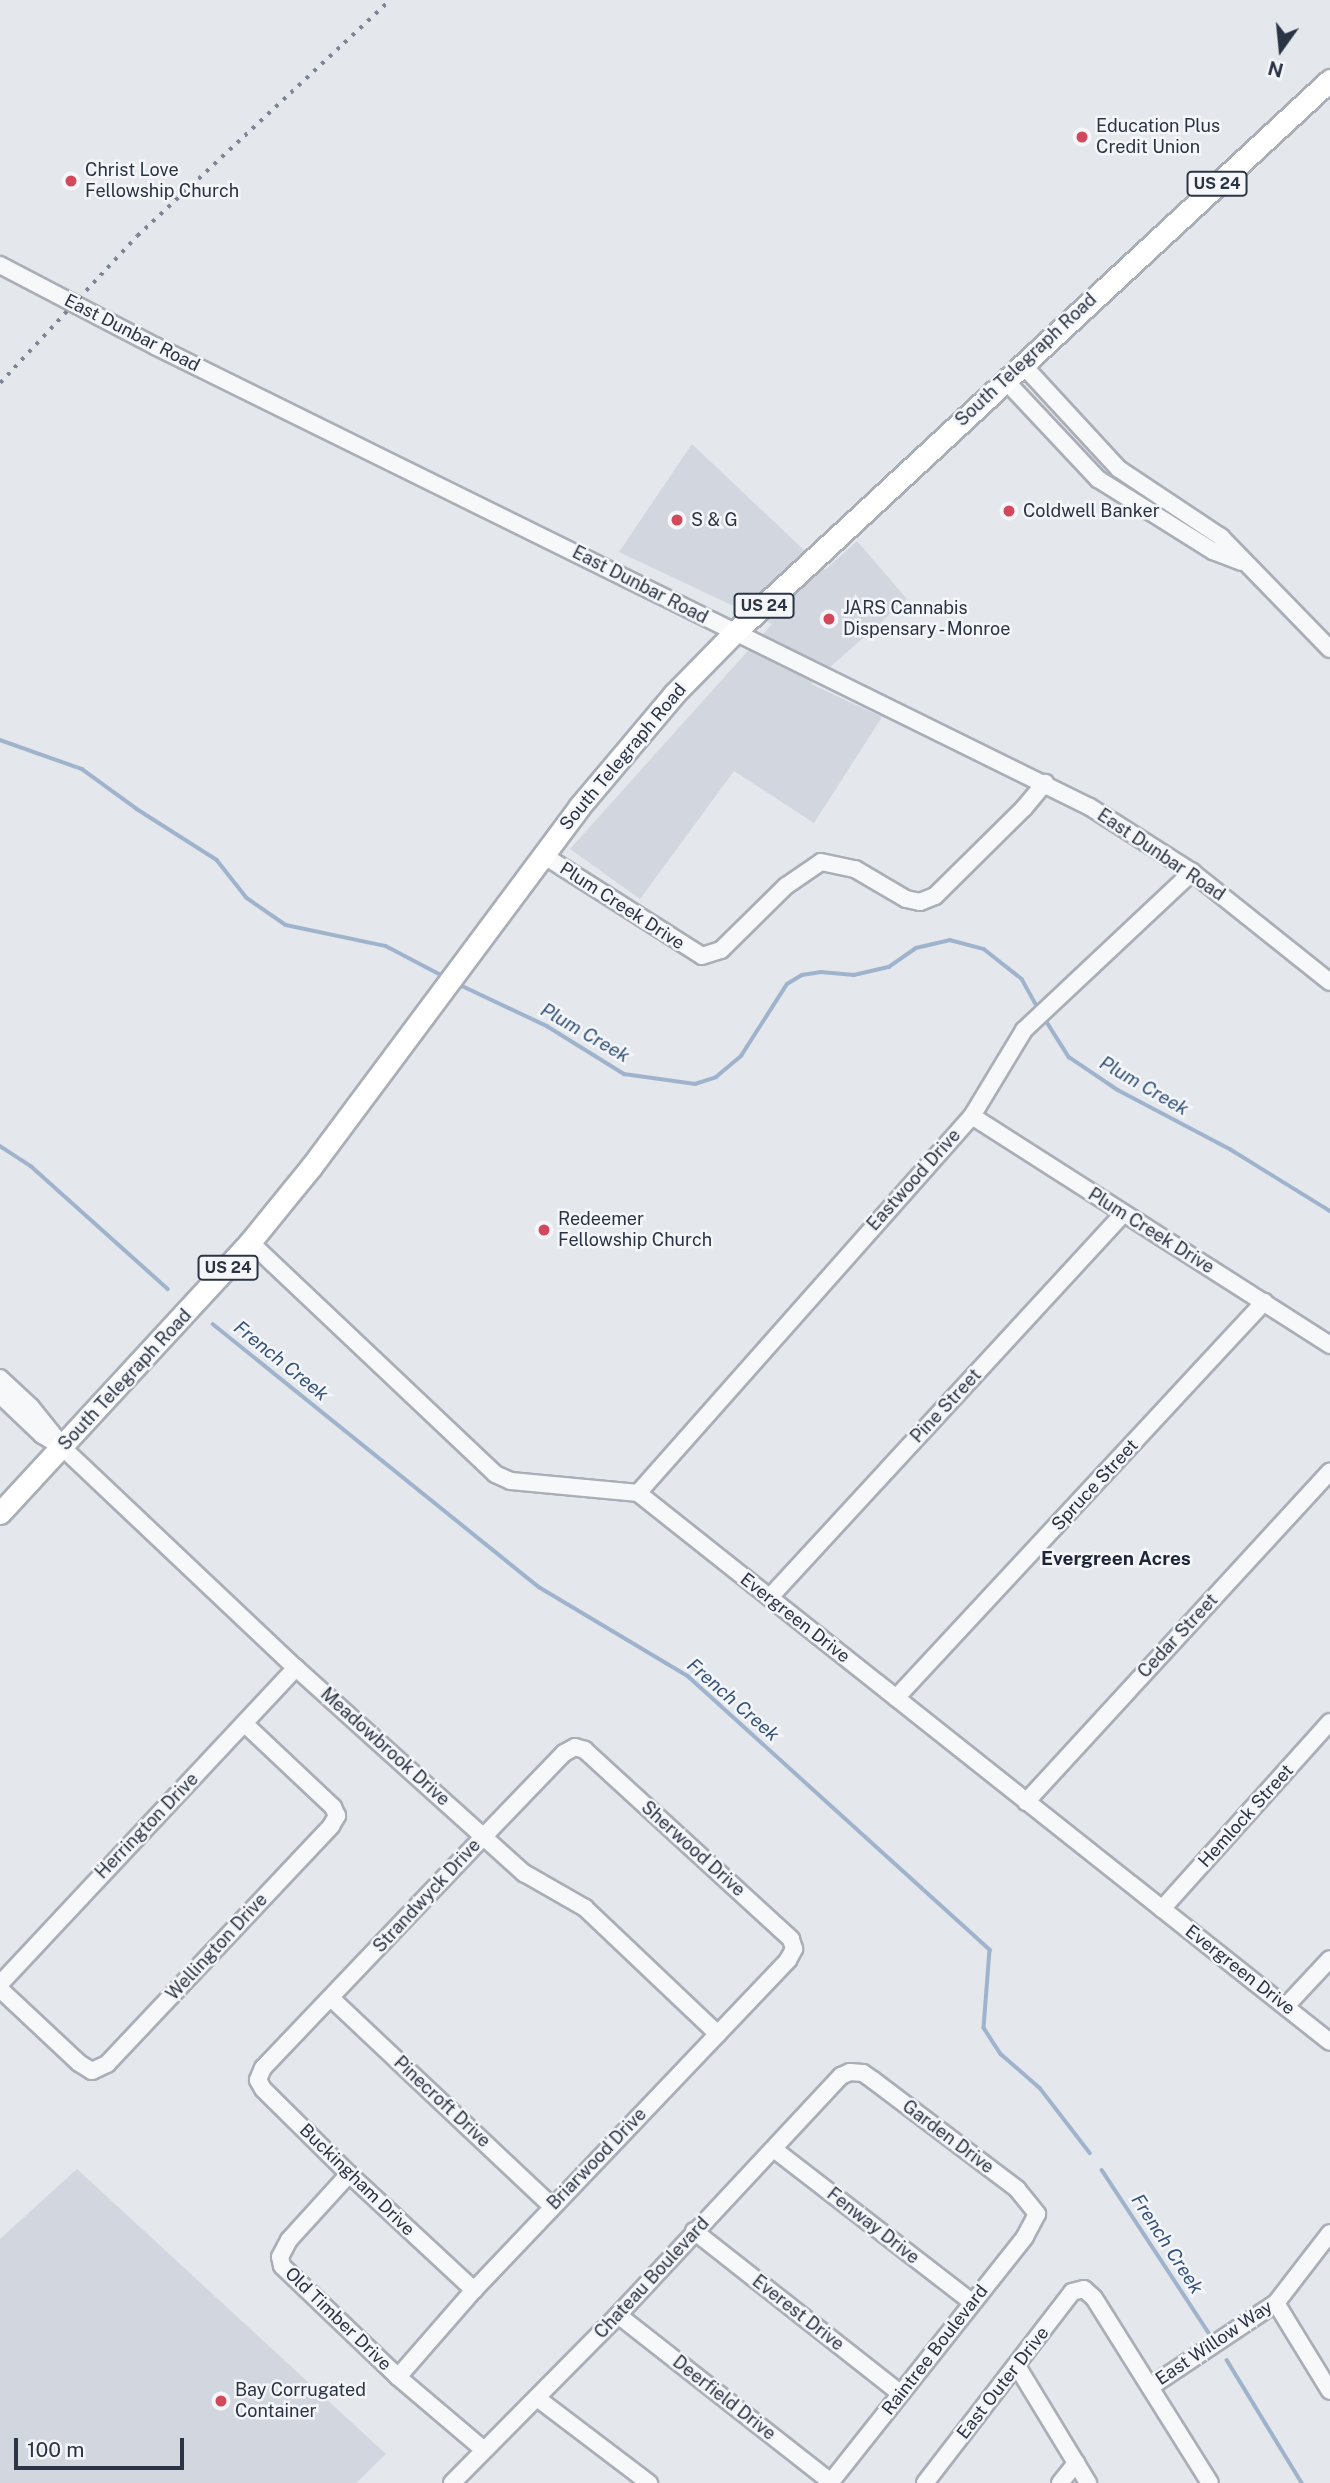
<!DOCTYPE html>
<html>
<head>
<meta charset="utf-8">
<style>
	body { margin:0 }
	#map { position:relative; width:1330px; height:2483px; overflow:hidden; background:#e4e7ec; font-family:"Public Sans",sans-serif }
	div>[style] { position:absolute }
	.built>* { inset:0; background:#d2d6de }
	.stream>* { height:3.5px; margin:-1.75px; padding:0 1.75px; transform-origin:1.75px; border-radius:1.75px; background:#9fb4cc }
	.roads { filter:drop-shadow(2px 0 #a9aeb7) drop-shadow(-2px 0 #a9aeb7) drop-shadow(0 2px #a9aeb7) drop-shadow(0 -2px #a9aeb7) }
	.minor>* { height:16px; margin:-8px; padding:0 8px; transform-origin:8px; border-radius:8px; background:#f7f8fa }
	.major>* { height:21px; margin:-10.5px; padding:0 10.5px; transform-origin:10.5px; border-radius:10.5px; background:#fff }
	.rail>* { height:3.5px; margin-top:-1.75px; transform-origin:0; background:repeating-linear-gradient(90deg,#7d8696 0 3.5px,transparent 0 10.5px) }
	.dots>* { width:19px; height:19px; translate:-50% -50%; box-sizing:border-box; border:4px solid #f4f6f9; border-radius:50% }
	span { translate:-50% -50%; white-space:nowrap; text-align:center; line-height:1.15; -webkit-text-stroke:5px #f4f6f9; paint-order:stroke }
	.shield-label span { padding:2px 5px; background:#f4f6f9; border:2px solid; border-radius:5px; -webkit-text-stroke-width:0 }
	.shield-label { font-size:16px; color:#2b3445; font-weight:700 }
	.poi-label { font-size:18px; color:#2b3445 }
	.left { translate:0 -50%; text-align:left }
	.street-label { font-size:18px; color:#2b3445 }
	.water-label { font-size:19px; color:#34527a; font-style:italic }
	.neighbourhood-label { font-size:19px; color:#1d2536; font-weight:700 }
	.north { position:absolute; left:1246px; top:14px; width:70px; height:70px; -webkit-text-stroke:5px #f4f6f9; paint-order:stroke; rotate:195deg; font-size:19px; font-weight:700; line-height:28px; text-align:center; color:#2b3445 }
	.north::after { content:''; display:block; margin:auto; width:24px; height:32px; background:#2b3445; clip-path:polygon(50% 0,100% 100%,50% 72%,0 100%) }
	.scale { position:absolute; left:14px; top:2438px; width:170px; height:32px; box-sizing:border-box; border:4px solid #2b3445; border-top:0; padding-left:9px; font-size:21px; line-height:24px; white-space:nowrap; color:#2b3445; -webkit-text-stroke:5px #f4f6f9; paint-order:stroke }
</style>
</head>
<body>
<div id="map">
	<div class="built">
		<i style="clip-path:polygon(692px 444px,825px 570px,857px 541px,907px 599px,811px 684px,882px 717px,814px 823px,734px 771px,640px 899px,570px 849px,772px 624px,619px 552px)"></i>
		<i style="clip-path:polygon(77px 2169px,386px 2454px,356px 2483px,0 2483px,0 2239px)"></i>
	</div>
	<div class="stream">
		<i style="left:0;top:740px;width:87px;rotate:19.5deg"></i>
		<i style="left:82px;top:769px;width:68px;rotate:36deg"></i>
		<i style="left:137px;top:809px;width:95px;rotate:32.5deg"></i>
		<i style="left:217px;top:860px;width:48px;rotate:51.7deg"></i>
		<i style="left:247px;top:898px;width:47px;rotate:34.7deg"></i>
		<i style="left:286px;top:925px;width:102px;rotate:11.9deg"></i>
		<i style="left:386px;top:946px;width:64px;rotate:27.8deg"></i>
		<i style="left:456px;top:983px;width:101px;rotate:25.3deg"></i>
		<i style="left:547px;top:1026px;width:91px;rotate:31.9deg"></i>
		<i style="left:624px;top:1074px;width:72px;rotate:8deg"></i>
		<i style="left:695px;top:1084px;width:22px;rotate:-18deg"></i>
		<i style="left:716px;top:1077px;width:33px;rotate:-40deg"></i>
		<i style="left:741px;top:1056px;width:85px;rotate:-57.4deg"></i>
		<i style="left:787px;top:984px;width:17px;rotate:-31deg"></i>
		<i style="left:802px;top:975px;width:19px;rotate:-9deg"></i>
		<i style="left:821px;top:972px;width:33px;rotate:5deg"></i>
		<i style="left:854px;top:975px;width:36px;rotate:-13deg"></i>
		<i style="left:889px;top:967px;width:33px;rotate:-35deg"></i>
		<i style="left:916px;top:948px;width:35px;rotate:-13deg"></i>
		<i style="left:950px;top:940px;width:35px;rotate:15deg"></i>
		<i style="left:984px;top:949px;width:48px;rotate:38.3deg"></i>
		<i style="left:1022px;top:979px;width:35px;rotate:61deg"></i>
		<i style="left:1045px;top:1019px;width:45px;rotate:57.7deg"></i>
		<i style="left:1069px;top:1057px;width:59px;rotate:34deg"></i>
		<i style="left:1118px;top:1090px;width:127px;rotate:27.8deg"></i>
		<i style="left:1230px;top:1149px;width:118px;rotate:31.8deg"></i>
		<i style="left:0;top:1146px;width:37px;rotate:33deg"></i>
		<i style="left:31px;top:1166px;width:184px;rotate:41.9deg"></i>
		<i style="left:213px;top:1324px;width:419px;rotate:38.9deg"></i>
		<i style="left:539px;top:1587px;width:174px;rotate:30.9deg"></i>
		<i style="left:688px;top:1676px;width:408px;rotate:42.2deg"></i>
		<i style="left:990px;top:1950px;width:78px;rotate:94.4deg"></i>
		<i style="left:984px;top:2028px;width:31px;rotate:57deg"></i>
		<i style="left:1001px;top:2054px;width:52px;rotate:41.1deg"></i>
		<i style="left:1040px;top:2088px;width:82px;rotate:52.4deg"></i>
		<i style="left:1102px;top:2170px;width:195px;rotate:56.7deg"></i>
		<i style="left:1227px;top:2360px;width:144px;rotate:58.6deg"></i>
	</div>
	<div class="roads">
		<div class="minor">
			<i style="left:0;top:265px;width:175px;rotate:27.6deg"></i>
			<i style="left:155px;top:346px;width:1042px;rotate:26.25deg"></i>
			<i style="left:1090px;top:807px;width:121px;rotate:32.5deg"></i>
			<i style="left:1192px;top:872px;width:176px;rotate:38.6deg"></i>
			<i style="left:1022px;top:364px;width:143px;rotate:47.3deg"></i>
			<i style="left:1119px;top:469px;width:123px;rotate:33.7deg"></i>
			<i style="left:1221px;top:537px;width:156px;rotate:45.8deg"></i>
			<i style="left:1005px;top:380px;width:136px;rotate:46.8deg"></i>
			<i style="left:1098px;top:479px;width:136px;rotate:32.1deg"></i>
			<i style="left:1213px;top:551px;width:30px;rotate:21deg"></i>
			<i style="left:543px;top:855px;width:188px;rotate:32.4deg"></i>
			<i style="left:702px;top:956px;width:20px;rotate:-18deg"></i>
			<i style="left:721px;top:950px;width:91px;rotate:-44.6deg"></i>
			<i style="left:786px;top:886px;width:42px;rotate:-34.4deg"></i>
			<i style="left:821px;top:862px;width:35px;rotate:12deg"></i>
			<i style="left:855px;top:869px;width:59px;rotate:30.5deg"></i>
			<i style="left:906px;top:899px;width:14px;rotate:12deg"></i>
			<i style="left:920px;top:902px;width:16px;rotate:-22deg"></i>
			<i style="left:935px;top:896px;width:125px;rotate:-44.7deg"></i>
			<i style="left:1024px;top:808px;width:33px;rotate:-50deg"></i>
			<i style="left:972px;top:1116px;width:425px;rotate:32.6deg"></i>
			<i style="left:250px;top:1242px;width:337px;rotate:43.4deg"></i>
			<i style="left:495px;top:1474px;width:17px;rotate:24deg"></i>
			<i style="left:511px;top:1481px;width:128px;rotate:5.4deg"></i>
			<i style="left:638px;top:1493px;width:883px;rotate:38.43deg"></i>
			<i style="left:0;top:1378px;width:42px;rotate:43.1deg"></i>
			<i style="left:31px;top:1407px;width:45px;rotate:51.3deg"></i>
			<i style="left:0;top:1395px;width:58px;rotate:43.6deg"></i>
			<i style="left:42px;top:1435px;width:23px;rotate:31deg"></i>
			<i style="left:62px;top:1447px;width:322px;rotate:43.4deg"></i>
			<i style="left:296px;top:1668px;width:307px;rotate:42deg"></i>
			<i style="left:524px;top:1873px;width:70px;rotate:29.8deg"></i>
			<i style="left:585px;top:1908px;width:183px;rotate:43.5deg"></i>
			<i style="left:638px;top:1493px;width:504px;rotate:-48.46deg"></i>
			<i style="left:972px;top:1116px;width:100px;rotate:-58.8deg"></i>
			<i style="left:1024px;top:1030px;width:231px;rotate:-43.2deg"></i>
			<i style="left:770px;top:1597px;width:521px;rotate:-47.33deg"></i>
			<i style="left:896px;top:1698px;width:541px;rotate:-47.1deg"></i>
			<i style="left:1026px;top:1802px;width:449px;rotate:-47.4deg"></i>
			<i style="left:1162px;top:1909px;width:251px;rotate:-48.1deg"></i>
			<i style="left:0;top:1984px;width:433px;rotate:-46.9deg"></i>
			<i style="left:0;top:1989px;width:108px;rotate:43.1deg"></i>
			<i style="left:79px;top:2063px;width:15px;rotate:32deg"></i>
			<i style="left:92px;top:2071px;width:17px;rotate:-25deg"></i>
			<i style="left:107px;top:2064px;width:327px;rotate:-46.7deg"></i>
			<i style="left:331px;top:1826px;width:12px;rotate:-59deg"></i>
			<i style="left:337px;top:1816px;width:10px;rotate:-114deg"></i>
			<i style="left:333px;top:1807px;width:121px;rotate:-136.7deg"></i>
			<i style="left:332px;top:1999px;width:302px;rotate:43.3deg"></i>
			<i style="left:1286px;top:2006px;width:64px;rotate:-46.9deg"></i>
			<i style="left:775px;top:2150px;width:249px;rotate:37.7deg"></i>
			<i style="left:349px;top:2174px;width:89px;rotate:132.3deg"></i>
			<i style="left:289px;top:2240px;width:19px;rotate:118deg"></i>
			<i style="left:280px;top:2257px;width:9px;rotate:77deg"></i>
			<i style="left:282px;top:2266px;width:161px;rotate:43.7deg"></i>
			<i style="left:398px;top:2377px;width:113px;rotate:40.3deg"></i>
			<i style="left:694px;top:2231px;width:263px;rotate:38.2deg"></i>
			<i style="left:1276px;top:2303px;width:103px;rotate:58.5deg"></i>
			<i style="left:618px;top:2315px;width:271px;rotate:38.1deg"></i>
			<i style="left:1017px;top:2366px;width:137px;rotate:58.7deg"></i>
			<i style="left:398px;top:2377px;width:116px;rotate:-48.9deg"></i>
			<i style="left:474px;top:2290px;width:456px;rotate:-46.4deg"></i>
			<i style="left:788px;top:1960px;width:13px;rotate:-61deg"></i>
			<i style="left:794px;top:1949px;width:10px;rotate:-107deg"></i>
			<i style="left:791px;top:1939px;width:280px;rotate:-137.5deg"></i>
			<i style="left:585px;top:1750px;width:10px;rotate:-163deg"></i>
			<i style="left:575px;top:1747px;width:13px;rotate:151deg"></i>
			<i style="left:564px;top:1753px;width:115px;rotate:133.9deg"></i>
			<i style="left:484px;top:1836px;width:320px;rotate:133.6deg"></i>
			<i style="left:263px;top:2068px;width:13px;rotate:113deg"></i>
			<i style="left:258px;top:2080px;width:10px;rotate:61deg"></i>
			<i style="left:263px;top:2089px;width:121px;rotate:44.7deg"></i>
			<i style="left:349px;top:2174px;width:171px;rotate:42.9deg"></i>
			<i style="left:1150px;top:2387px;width:151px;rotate:-33.7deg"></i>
			<i style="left:1276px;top:2303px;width:88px;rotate:-52.4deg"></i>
			<i style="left:537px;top:2398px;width:141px;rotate:37.2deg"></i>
			<i style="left:452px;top:2483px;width:236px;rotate:-45.3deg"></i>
			<i style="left:618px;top:2315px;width:327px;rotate:-47deg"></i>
			<i style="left:841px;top:2076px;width:10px;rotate:-24deg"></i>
			<i style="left:850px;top:2072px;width:13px;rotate:4deg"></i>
			<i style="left:863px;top:2073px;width:12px;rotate:35deg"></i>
			<i style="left:873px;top:2080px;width:181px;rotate:37.1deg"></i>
			<i style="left:1017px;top:2189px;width:32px;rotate:51deg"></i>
			<i style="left:1037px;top:2214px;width:26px;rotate:118deg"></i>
			<i style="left:1025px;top:2237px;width:314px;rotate:128.4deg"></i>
			<i style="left:925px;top:2483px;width:241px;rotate:-52.4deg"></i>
			<i style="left:1072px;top:2292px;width:12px;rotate:-14deg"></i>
			<i style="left:1084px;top:2289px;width:13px;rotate:42deg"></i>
			<i style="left:1094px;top:2298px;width:218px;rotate:57.9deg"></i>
			<i style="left:1060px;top:2483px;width:26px;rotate:-51deg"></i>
		</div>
		<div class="major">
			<i style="left:0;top:1513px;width:369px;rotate:-47.3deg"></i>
			<i style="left:250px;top:1242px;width:97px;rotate:-50.9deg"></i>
			<i style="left:311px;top:1167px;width:449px;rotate:-53.3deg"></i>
			<i style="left:579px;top:807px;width:148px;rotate:-49.9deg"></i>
			<i style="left:674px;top:694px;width:86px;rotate:-45.5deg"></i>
			<i style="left:734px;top:633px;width:813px;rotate:-42.86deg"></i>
		</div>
	</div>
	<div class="rail">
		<i style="left:0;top:383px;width:201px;rotate:-47deg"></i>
		<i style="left:137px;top:236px;width:346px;rotate:-43deg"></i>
	</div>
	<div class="dots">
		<i style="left:1082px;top:137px;background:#d1495b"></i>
		<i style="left:71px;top:181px;background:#d1495b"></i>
		<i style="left:1009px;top:511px;background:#d1495b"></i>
		<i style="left:677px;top:520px;background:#d1495b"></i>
		<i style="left:829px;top:619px;background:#d1495b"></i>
		<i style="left:544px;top:1230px;background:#d1495b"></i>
		<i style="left:221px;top:2401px;background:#d1495b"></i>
	</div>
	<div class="shield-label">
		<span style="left:1217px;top:184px">US 24</span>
		<span style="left:764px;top:606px">US 24</span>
		<span style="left:228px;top:1268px">US 24</span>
	</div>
	<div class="poi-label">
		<span class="left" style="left:1096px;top:137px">Education Plus<br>Credit Union</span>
		<span class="left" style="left:85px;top:181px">Christ Love<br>Fellowship Church</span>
		<span class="left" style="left:1023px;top:511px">Coldwell Banker</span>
		<span class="left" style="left:691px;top:520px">S &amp; G</span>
		<span class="left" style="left:843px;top:619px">JARS Cannabis<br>Dispensary - Monroe</span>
		<span class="left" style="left:558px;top:1230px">Redeemer<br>Fellowship Church</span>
		<span class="left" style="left:235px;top:2401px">Bay Corrugated<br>Container</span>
	</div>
	<div class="street-label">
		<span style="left:132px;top:333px;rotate:27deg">East Dunbar Road</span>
		<span style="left:1026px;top:360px;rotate:-43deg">South Telegraph Road</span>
		<span style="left:640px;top:585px;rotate:27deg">East Dunbar Road</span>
		<span style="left:623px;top:757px;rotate:-50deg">South Telegraph Road</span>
		<span style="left:1161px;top:855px;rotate:34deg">East Dunbar Road</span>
		<span style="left:622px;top:906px;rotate:33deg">Plum Creek Drive</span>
		<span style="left:914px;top:1180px;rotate:-48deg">Eastwood Drive</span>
		<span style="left:1151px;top:1231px;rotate:32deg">Plum Creek Drive</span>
		<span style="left:125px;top:1380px;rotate:-47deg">South Telegraph Road</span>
		<span style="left:946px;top:1406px;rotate:-47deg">Pine Street</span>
		<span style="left:1095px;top:1485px;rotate:-47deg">Spruce Street</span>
		<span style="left:795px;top:1618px;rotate:38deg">Evergreen Drive</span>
		<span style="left:1178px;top:1636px;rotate:-47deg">Cedar Street</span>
		<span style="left:385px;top:1747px;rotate:42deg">Meadowbrook Drive</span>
		<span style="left:1246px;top:1816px;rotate:-48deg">Hemlock Street</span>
		<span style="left:147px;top:1826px;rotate:-46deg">Herrington Drive</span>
		<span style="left:693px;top:1849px;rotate:42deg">Sherwood Drive</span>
		<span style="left:427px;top:1896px;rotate:-47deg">Strandwyck Drive</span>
		<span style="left:217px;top:1947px;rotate:-47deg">Wellington Drive</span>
		<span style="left:1240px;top:1970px;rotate:38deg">Evergreen Drive</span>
		<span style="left:442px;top:2102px;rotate:43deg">Pinecroft Drive</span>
		<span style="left:948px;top:2137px;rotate:37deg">Garden Drive</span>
		<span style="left:597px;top:2159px;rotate:-46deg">Briarwood Drive</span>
		<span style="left:357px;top:2180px;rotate:44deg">Buckingham Drive</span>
		<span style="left:873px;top:2226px;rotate:38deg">Fenway Drive</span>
		<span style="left:652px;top:2278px;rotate:-47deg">Chateau Boulevard</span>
		<span style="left:798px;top:2313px;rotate:38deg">Everest Drive</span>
		<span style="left:338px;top:2319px;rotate:44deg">Old Timber Drive</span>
		<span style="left:1214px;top:2343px;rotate:-34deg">East Willow Way</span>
		<span style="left:935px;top:2350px;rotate:-52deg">Raintree Boulevard</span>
		<span style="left:1003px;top:2383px;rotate:-52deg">East Outer Drive</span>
		<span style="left:724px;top:2398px;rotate:38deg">Deerfield Drive</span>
	</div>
	<div class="water-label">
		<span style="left:585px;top:1033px;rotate:30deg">Plum Creek</span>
		<span style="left:1144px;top:1086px;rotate:30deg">Plum Creek</span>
		<span style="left:281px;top:1361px;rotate:39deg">French Creek</span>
		<span style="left:733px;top:1700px;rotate:41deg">French Creek</span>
		<span style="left:1167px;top:2244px;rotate:57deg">French Creek</span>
	</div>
	<div class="neighbourhood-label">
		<span style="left:1116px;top:1559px">Evergreen Acres</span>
	</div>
	<div class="north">N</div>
	<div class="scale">100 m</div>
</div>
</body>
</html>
